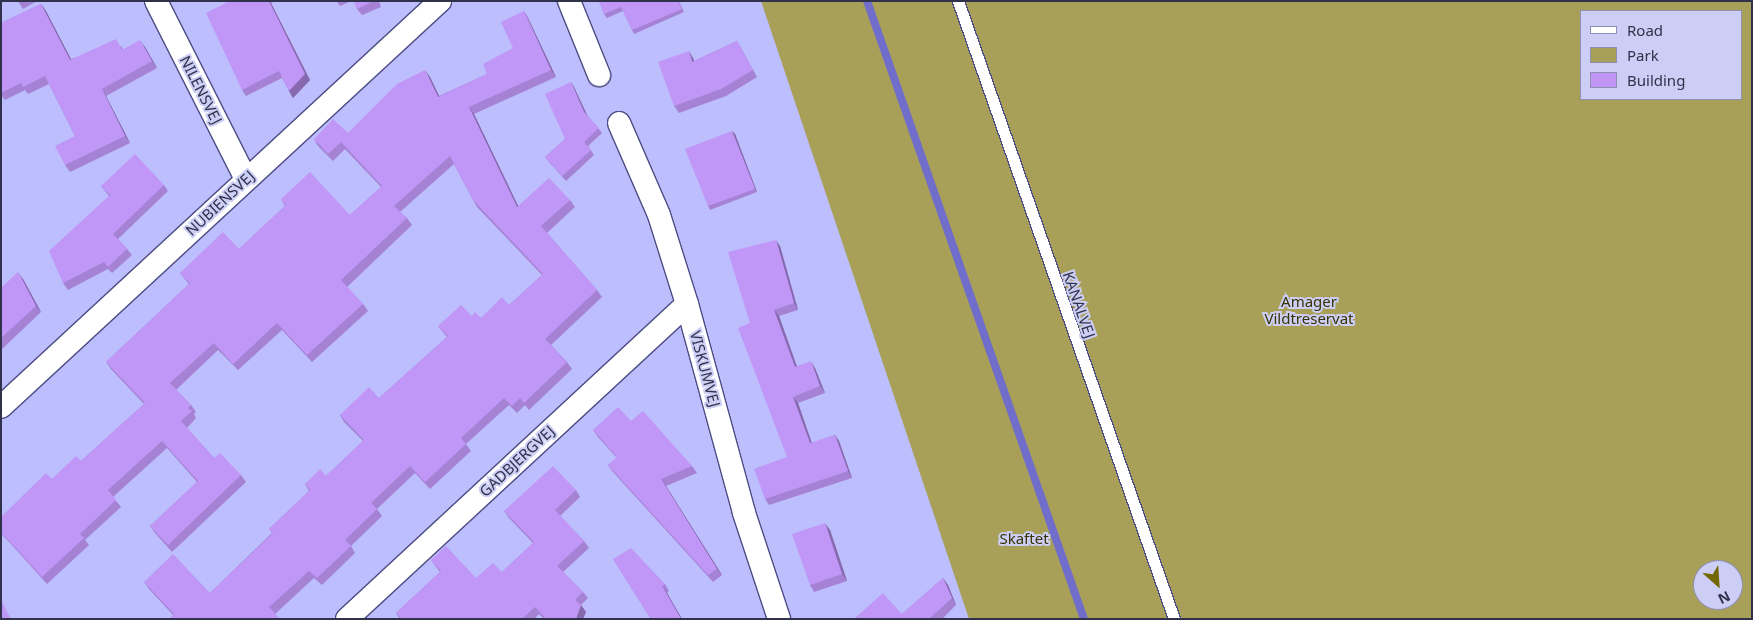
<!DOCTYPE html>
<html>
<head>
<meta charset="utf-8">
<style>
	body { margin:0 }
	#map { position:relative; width:1753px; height:620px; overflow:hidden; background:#bcbefe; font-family:"Noto Sans",sans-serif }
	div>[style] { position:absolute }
	.green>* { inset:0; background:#a8a059 }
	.stream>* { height:8px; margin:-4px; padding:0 4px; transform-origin:4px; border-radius:4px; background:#706dcb }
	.roads { filter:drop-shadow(1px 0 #4d4c83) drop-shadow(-1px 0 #4d4c83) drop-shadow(0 1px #4d4c83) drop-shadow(0 -1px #4d4c83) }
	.lane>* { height:11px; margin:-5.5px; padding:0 5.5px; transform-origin:5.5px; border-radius:5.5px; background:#fff }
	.street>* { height:22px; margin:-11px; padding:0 11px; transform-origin:11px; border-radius:11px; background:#fff }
	.wall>* { inset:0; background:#a582d4 }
	.shaded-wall>* { inset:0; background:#866aad }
	.building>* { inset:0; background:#c097f7 }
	span { translate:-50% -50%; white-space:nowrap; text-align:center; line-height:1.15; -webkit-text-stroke:4px #cccef5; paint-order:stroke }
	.street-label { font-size:15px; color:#30314a }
	.park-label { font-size:15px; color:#383200 }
	.frame { position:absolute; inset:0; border:2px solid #30314a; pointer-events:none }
	.legend { position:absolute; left:1580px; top:10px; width:162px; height:90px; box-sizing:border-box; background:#cccef5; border:1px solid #8e8fb1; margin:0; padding:6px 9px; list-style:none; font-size:15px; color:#30314a }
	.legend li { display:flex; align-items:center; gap:10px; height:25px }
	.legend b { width:25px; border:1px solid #8e8fb1 }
	.north { position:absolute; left:1693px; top:560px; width:50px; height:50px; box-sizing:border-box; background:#cccef5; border:1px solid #8e8fb1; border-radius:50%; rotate:154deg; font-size:14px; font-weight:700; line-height:20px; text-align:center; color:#30314a }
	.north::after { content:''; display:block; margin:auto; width:18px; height:22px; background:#736800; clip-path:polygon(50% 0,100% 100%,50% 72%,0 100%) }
</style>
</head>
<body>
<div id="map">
	<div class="green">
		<i style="clip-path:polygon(evenodd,761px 1px,1752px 1px,1752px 619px,969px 619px,761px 1px,1582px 11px,1742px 11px,1742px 99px,1582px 99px,1582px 11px,761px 1px,1703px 570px,1733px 570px,1733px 600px,1703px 600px,1703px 570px)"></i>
	</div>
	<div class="stream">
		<i style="left:867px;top:1px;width:655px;rotate:70.65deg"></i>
	</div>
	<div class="roads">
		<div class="lane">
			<i style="left:958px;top:1px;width:655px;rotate:70.73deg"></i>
		</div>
		<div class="street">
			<i style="left:156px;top:1px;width:199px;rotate:63.2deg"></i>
			<i style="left:569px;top:1px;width:80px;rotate:67.9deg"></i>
			<i style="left:619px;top:123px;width:100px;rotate:66.5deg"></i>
			<i style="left:659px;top:215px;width:93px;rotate:72.5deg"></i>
			<i style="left:687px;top:304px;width:217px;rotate:74.7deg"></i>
			<i style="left:744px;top:513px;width:112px;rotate:71.7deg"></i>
			<i style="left:1px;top:407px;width:598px;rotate:-42.76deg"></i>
			<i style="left:347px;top:619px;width:463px;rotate:-42.8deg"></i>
		</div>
	</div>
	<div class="wall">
		<i style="clip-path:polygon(18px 1px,37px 1px,23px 9px)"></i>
		<i style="clip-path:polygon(230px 1px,276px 1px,271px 3px,310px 80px,293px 98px,282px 78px,246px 96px,242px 90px)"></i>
		<i style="clip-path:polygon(337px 1px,351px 1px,340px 6px)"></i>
		<i style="clip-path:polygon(354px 1px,379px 1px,381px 7px,362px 15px,357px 9px)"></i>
		<i style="clip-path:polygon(599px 1px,679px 1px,684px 12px,634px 34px,632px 30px,623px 11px,607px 18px,604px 14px)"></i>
		<i style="clip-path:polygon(41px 4px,46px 11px,71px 59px,121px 46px,123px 50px,145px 47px,157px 68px,106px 96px,130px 143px,70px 172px,65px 165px,75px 136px,49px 84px,28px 94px,25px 90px,5px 100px,1px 95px,1px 23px)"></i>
		<i style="clip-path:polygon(524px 11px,528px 18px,556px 77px,474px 114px,518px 206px,570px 200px,575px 207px,547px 233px,597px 290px,602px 297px,551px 345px,567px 362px,572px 369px,529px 410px,525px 405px,517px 413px,509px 405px,466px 444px,471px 451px,430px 489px,415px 473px,377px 509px,382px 516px,351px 546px,355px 553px,322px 585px,314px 578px,275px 614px,173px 615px,149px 589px,144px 582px,210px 593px,272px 533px,269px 529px,309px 491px,305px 484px,326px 476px,363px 441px,344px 422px,340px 415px,379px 398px,447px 337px,438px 326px,472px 316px,481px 318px,509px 305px,542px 275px,477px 207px,473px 200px,454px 164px,400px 212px,407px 218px,412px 225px,347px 287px,363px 304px,368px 311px,312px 362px,282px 330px,238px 370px,218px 350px,176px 390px,191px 405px,196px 412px,194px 414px,196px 418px,187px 428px,214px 458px,241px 475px,246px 482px,172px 552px,155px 533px,150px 526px,197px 482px,167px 448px,113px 497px,121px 507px,85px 540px,89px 545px,47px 584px,1px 533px,1px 517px,52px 479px,81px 461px,144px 404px,111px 369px,106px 362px,189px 284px,180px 273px,239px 249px,285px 206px,281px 199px,350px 215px,381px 187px,345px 149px,333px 161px,318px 146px,314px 139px,348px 133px,430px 77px,439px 96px,487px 74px,513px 48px)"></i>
		<i style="clip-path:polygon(737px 41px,741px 48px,757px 77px,726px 96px,679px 113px,674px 106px,693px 58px,694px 61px)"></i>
		<i style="clip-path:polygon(571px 82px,574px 87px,587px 115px,602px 133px,588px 146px,594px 155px,566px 181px,549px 162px,545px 157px,565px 139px)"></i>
		<i style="clip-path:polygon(732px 131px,735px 134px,757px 192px,710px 210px,708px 206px)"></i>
		<i style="clip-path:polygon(164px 185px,168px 191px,118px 239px,127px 249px,132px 255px,112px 273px,108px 269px,68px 290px,63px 283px,109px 196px,101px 186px)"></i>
		<i style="clip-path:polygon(780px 246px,798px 310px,779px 316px,797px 366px,815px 368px,825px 393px,798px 403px,812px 443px,835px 435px,839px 441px,852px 478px,769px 505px,765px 499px,787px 457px,750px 323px)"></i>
		<i style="clip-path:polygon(23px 279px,41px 312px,1px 350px,1px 288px)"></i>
		<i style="clip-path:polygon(631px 421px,692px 466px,697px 473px,666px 486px,722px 575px,713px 582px,613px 472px,608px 465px,617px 458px,598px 437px,593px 430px)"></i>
		<i style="clip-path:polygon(576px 490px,580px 497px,560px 516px,584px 541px,589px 548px,563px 572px,583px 592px,588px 598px,581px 605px,586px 612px,583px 619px,544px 619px,539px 614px,534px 619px,400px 619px,396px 613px,440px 572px,431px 560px,476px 578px,502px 572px,533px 543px,509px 518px,504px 511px)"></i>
		<i style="clip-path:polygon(830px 530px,847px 581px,814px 592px,810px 585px)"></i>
		<i style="clip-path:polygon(613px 559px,665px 584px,669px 591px,667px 593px,682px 619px,651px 619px)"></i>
		<i style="clip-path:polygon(943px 578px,948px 585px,956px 605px,942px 619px,854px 619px,902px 614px)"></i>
	</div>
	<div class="shaded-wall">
		<i style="clip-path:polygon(269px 1px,271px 3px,310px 80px,293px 98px,289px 91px)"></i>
		<i style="clip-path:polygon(41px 4px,46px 11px,75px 67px,70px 60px)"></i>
		<i style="clip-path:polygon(524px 11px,528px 18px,556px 77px,551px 70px)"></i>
		<i style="clip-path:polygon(140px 40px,145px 47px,157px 68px,152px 61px)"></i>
		<i style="clip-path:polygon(689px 51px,693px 58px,697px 69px,692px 62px)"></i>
		<i style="clip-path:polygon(425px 70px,430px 77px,443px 104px,438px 97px)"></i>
		<i style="clip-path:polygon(571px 82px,574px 87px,588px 117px,584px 112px)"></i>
		<i style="clip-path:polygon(102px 89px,106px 96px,130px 143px,125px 136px)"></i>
		<i style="clip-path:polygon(469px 107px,474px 114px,522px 214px,517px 207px)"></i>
		<i style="clip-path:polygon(732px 131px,735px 134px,757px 192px,755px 189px)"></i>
		<i style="clip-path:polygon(776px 240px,780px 246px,798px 310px,794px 303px)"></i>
		<i style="clip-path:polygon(18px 272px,23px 279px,41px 312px,36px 306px)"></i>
		<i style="clip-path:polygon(774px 310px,779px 316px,799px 373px,795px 367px)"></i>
		<i style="clip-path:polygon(811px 361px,815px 368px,825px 393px,820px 386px)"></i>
		<i style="clip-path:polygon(793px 397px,798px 403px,814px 450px,810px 443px)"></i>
		<i style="clip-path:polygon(835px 435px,839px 441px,852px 478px,848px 471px)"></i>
		<i style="clip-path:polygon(661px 479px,666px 486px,722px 575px,717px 569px)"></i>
		<i style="clip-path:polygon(825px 523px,830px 530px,847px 581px,842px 574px)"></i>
		<i style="clip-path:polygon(943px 578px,948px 585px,956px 605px,952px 598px)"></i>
		<i style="clip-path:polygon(662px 586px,667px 593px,682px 619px,681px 619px)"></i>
		<i style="clip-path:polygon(581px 605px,586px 612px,583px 619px,576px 619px)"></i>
	</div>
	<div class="building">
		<i style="clip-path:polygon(230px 1px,269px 1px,305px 74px,289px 91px,279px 71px,242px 90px,206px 13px)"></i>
		<i style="clip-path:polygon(354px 1px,374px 1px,357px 9px)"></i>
		<i style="clip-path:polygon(599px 1px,678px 1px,682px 9px,632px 30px,621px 7px,604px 14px)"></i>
		<i style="clip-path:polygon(41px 4px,70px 60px,116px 39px,122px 50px,140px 40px,152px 61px,102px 89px,125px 136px,65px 165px,55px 146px,75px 136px,45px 76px,23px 87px,21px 83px,1px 93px,1px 23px)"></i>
		<i style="clip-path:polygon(524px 11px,551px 70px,469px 107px,517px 207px,549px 178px,570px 200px,541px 226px,597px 290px,545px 339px,567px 362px,524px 403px,520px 398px,512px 406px,504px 398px,461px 438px,466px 444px,425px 482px,410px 466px,371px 503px,377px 509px,345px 540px,351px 546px,317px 578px,309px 571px,269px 607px,280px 619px,169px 619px,174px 614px,144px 582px,173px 554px,210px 593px,273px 533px,269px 529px,310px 490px,305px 484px,320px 469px,326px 476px,364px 440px,340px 415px,369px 387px,379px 398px,448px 336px,438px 326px,461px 305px,472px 316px,475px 312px,481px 318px,502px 297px,509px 305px,543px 274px,473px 200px,450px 156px,394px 206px,407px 218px,341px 280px,363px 304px,307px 355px,277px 323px,233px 364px,214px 343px,170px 383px,191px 405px,188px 408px,192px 411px,181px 421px,214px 458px,220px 453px,241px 475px,168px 545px,150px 526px,198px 481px,162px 441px,108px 490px,116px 500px,80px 534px,84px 538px,42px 577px,1px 532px,1px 517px,46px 473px,52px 479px,76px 456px,81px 461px,145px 403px,106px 362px,190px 283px,180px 273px,223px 232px,239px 249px,286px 205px,281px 199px,310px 172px,350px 215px,382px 186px,341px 142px,328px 154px,314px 139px,333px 119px,348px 133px,397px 84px,425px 70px,438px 97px,487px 74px,483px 64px,513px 48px,501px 22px)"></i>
		<i style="clip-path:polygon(737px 41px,753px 70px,721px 89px,674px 106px,658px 62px,689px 51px,692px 62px)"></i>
		<i style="clip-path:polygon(571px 82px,584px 112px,599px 128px,584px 142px,591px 150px,562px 176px,545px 157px,565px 139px,545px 94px)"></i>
		<i style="clip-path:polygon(732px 131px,755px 189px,708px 206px,685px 149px)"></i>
		<i style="clip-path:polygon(135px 154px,164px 185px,113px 234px,127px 249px,108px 267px,104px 262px,63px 283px,49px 251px,110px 195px,101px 186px)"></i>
		<i style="clip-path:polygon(776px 240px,794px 303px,774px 310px,795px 367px,811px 361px,820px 386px,793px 397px,810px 443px,835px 435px,848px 471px,765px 499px,754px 469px,787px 457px,738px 328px,750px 323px,728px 252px)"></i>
		<i style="clip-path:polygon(18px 272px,36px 306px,1px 338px,1px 288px)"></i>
		<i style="clip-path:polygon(618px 407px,631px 421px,643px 411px,692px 466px,661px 479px,717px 569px,708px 575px,608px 465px,617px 457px,593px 430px)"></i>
		<i style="clip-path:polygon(553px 466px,576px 490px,555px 510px,584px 541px,557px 566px,583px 592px,575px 600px,581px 605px,576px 619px,546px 619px,535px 607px,522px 619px,402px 619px,396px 613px,441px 571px,431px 560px,446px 546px,476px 578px,493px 563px,502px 572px,534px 542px,504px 511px)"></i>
		<i style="clip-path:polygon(825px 523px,842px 574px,810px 585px,792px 534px)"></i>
		<i style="clip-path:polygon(631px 548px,665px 584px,662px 586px,681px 619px,651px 619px,613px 559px)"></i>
		<i style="clip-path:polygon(943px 578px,952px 598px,929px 619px,854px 619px,883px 593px,902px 614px)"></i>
		<i style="clip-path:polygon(1px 600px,11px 619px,1px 619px)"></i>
	</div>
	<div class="street-label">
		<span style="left:201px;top:90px;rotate:63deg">NILENSVEJ</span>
		<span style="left:220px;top:203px;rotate:-43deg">NUBIENSVEJ</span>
		<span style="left:1079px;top:305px;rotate:71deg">KANALVEJ</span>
		<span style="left:705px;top:369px;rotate:75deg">VISKUMVEJ</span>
		<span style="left:517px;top:461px;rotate:-43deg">GADBJERGVEJ</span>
	</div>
	<div class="park-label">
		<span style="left:1309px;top:310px">Amager<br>Vildtreservat</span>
		<span style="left:1024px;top:539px">Skaftet</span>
	</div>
	<div class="frame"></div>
	<ul class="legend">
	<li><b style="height:6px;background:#fff"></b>Road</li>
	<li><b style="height:14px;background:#a8a059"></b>Park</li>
	<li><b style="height:14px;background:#c097f7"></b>Building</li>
	</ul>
	<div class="north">N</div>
</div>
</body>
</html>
